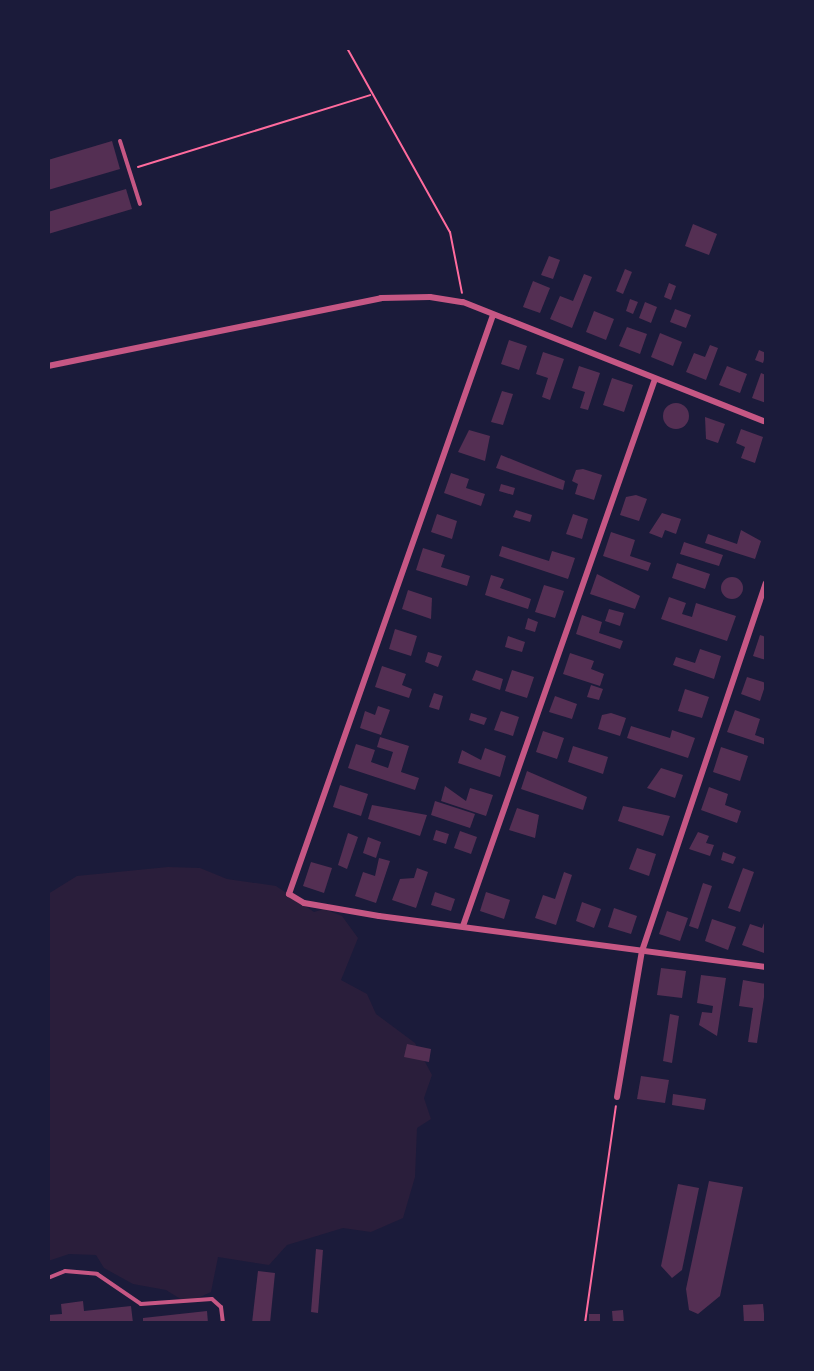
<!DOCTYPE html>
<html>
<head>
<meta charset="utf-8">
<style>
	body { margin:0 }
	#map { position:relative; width:814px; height:1371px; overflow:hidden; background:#1b1b3a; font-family:Figtree,sans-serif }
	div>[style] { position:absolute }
	.green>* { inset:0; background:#2a1e3b }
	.building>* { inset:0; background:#542f53 }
	.round { border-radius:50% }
	.path>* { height:2px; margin:-1px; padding:0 1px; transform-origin:1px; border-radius:1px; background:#ff6b9d }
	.service>* { height:4px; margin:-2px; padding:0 2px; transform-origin:2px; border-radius:2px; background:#c65784 }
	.minor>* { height:6px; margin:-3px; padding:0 3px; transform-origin:3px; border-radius:3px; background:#c65784 }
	span { translate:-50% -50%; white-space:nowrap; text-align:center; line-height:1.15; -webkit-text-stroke:4.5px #1b1b3a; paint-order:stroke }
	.frame { position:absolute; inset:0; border:50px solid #1b1b3a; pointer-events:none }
</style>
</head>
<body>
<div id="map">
	<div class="green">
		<i style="clip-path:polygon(168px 867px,200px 868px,227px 879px,276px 886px,314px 912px,324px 909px,342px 916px,358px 938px,341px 980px,367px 994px,376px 1014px,415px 1043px,432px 1075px,424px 1098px,431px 1119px,417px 1128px,415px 1177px,403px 1218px,371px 1232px,343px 1228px,287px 1245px,269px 1265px,218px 1257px,211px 1292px,187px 1303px,166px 1290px,133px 1284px,104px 1268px,96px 1255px,69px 1254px,48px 1261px,48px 894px,77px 876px)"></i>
	</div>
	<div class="building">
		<i style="clip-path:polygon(112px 141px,120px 169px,48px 190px,48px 160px)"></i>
		<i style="clip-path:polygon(126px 189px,132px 209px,48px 234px,48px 212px)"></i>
		<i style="clip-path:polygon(693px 224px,717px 234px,709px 255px,685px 246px)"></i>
		<i style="clip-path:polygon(549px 256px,560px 260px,553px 279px,541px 275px)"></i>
		<i style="clip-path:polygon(625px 269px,632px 272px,623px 294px,616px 291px)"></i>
		<i style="clip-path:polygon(584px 274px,592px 277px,572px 328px,550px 319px,560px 296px,573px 301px)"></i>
		<i style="clip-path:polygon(533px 281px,550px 288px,540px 313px,523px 307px)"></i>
		<i style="clip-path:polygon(669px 283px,676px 286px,671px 300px,664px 297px)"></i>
		<i style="clip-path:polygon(630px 299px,638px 302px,633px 314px,626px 311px)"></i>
		<i style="clip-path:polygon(645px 302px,657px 307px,651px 323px,639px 318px)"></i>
		<i style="clip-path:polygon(675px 309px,691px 315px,686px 328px,670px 322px)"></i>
		<i style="clip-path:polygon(594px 311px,614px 319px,606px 340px,586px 332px)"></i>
		<i style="clip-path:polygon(627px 327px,647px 334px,640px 354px,619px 346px)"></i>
		<i style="clip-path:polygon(660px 333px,682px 342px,673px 366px,651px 357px)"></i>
		<i style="clip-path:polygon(509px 340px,527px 346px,519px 370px,501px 364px)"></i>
		<i style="clip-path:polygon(710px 345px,718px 348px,706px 380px,686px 372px,694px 353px,705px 357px)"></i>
		<i style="clip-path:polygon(759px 350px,766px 353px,763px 363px,755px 360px)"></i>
		<i style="clip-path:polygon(543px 352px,564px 359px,550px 400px,542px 397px,548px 378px,536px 374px)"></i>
		<i style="clip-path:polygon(579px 366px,600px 373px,588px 410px,580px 408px,585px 392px,572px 388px)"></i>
		<i style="clip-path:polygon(727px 366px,747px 374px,740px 393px,719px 385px)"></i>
		<i style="clip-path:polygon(761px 373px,766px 375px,766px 403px,752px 398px)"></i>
		<i style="clip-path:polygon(612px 378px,633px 385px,624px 412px,603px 405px)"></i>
		<i style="clip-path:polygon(502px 391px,513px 394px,503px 425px,491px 422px)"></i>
		<i class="round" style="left:663px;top:403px;width:26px;height:26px"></i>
		<i style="clip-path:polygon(705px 417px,725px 424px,718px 443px,706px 439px)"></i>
		<i style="clip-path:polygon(741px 429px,763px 437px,755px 463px,741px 458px,745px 447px,736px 443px)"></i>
		<i style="clip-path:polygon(469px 430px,490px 436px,485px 461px,458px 452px)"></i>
		<i style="clip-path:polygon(501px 455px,565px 481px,563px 490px,496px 468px)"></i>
		<i style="clip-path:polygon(583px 469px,602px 475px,594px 500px,575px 494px,578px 484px,572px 481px,576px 470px)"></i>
		<i style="clip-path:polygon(451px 473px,469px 479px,466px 488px,485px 494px,481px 506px,444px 493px)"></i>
		<i style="clip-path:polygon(501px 484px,515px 488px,513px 495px,499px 491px)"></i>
		<i style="clip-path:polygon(636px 495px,647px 499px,639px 521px,620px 515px,626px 497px)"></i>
		<i style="clip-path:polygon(516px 510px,532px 515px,530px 522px,513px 517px)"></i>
		<i style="clip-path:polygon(662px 513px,681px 519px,676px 534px,665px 530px,662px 538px,649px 533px)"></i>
		<i style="clip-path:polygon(437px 514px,457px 521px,452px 539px,431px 532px)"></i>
		<i style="clip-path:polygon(573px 514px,588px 519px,582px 539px,566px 534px)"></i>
		<i style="clip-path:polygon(741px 530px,761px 541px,755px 559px,705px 543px,708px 534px,737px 544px)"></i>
		<i style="clip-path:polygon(611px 532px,635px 540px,630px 556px,651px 563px,648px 571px,603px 556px)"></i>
		<i style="clip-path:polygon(684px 542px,723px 555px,719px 566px,680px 554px)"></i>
		<i style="clip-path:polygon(502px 546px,549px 561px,552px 551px,575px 558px,568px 579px,499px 556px)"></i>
		<i style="clip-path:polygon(423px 548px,445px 555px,441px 567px,470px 576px,467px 586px,416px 570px)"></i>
		<i style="clip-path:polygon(677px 563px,710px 574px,705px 589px,672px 578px)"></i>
		<i style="clip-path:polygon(597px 574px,640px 596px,635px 609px,590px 594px)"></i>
		<i style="clip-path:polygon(491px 575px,504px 579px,500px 588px,531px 599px,528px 609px,485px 595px)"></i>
		<i class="round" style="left:721px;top:577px;width:22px;height:22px"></i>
		<i style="clip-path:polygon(544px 585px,564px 591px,555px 618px,535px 612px)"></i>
		<i style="clip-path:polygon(408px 590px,432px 598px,431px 619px,402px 609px)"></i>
		<i style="clip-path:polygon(669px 597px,686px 603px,682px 614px,692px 617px,696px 603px,736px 616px,727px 641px,661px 619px)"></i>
		<i style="clip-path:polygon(609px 609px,624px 613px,620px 626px,605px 621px)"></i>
		<i style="clip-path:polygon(582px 615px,602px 622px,599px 633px,623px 641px,620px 649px,576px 634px)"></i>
		<i style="clip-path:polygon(528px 618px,538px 622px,535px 632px,525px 629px)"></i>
		<i style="clip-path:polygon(395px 629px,417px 636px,411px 656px,389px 649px)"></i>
		<i style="clip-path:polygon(760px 635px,766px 637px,766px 660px,753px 656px)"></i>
		<i style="clip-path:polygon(508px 636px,525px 642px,522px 652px,505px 647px)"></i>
		<i style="clip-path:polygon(700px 649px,721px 656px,714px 679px,673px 665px,676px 657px,695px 663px)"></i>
		<i style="clip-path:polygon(428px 652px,442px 656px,438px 667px,425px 662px)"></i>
		<i style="clip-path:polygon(570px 653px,594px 661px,591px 669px,604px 674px,600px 686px,563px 674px)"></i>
		<i style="clip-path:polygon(382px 666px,406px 674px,402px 685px,412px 689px,409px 698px,375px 687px)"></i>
		<i style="clip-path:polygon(476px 670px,503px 679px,500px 690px,472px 680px)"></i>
		<i style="clip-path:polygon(512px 670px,534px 677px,527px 698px,505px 691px)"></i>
		<i style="clip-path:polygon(747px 677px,766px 683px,760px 701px,741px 694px)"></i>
		<i style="clip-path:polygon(591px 685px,603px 689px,599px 700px,587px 697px)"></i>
		<i style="clip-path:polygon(685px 689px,709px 697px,702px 718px,678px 711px)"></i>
		<i style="clip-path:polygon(434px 693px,443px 696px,439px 710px,429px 707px)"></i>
		<i style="clip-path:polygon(555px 696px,577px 704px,572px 719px,549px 712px)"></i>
		<i style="clip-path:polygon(378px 706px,390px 710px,381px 735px,360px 728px,365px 711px,375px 715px)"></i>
		<i style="clip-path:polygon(735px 710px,760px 719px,755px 735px,766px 739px,766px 745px,727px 732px)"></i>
		<i style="clip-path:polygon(501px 711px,519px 717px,513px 736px,494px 730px)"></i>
		<i style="clip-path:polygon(471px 713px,487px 718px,484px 725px,469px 720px)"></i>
		<i style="clip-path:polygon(611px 713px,626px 718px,620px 736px,598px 729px,602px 715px)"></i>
		<i style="clip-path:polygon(631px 726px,670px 738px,672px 730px,695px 738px,688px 758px,627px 738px)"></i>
		<i style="clip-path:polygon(543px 731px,564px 738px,557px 759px,536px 752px)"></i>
		<i style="clip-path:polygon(380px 737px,409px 746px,401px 772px,419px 778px,415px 790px,348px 768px,356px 744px,375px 750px,371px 762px,388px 768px,393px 752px,377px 747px)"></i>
		<i style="clip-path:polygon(573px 746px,608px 757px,603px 774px,568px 762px)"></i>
		<i style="clip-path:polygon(721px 747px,748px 756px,740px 781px,713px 772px)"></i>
		<i style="clip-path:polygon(485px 748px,506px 756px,500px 777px,458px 763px,462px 750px,481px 760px)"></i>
		<i style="clip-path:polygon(661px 768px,683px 775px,675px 798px,647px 788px)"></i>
		<i style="clip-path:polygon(527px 771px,587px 797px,583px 810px,521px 789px)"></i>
		<i style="clip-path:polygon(340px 785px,368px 794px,361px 816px,333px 807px)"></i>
		<i style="clip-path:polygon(445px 786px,466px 801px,470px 788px,493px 795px,486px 816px,441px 801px)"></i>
		<i style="clip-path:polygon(709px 787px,728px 794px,725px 805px,741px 811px,737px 823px,701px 810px)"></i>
		<i style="clip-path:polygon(435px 801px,475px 814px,470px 828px,431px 815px)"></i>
		<i style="clip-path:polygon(372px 805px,427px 815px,420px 836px,368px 819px)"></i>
		<i style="clip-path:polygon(623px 806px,670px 816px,663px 836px,618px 821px)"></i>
		<i style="clip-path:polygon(517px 808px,539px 815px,535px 838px,509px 830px)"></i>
		<i style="clip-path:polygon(436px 830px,449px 834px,446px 844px,433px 840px)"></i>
		<i style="clip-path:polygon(460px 831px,477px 837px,471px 854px,454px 848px)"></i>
		<i style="clip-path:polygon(698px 832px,709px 836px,706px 843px,714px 845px,710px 856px,689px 849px)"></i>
		<i style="clip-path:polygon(348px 833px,358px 837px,347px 869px,338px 865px)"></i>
		<i style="clip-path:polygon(368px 837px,381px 842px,376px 858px,363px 853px)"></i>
		<i style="clip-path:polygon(637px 848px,656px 854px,649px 876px,629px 869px)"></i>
		<i style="clip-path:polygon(723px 852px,736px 857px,733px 864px,721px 860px)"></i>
		<i style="clip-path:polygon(379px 858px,390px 861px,376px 903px,355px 896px,363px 872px,375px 876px)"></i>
		<i style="clip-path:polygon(311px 862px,332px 868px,324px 893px,303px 886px)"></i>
		<i style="clip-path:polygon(417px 868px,428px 872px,416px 908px,392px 900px,400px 879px,414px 878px)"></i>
		<i style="clip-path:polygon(743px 868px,754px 872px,740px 912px,728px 908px)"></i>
		<i style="clip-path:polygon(564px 872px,572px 875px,556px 925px,535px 918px,543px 895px,555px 899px)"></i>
		<i style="clip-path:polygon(703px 883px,712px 886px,698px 929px,689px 926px)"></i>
		<i style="clip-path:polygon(435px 892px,455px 899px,451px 911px,431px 905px)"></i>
		<i style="clip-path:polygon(486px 892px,510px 900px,504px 919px,480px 911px)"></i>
		<i style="clip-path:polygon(582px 902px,601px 909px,594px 928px,576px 921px)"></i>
		<i style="clip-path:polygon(614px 908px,637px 916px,631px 934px,608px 927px)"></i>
		<i style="clip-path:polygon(667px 911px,688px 918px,680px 941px,659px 934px)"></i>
		<i style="clip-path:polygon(766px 918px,764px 953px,742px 945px,750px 924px,762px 928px)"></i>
		<i style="clip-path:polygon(712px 919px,736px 927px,728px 950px,705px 941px)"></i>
		<i style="clip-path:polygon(661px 968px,686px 971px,682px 998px,657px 995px)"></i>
		<i style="clip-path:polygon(701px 975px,726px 978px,717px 1036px,699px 1025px,702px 1012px,712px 1013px,713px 1006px,697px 1003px)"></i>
		<i style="clip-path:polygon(743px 980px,766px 984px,757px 1043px,748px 1042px,753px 1008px,739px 1006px)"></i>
		<i style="clip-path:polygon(670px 1014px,679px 1016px,672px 1063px,663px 1061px)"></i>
		<i style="clip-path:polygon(407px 1044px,431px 1049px,429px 1062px,404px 1057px)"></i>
		<i style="clip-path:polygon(641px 1076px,669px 1080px,665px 1103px,637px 1099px)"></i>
		<i style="clip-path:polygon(673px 1094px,706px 1099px,704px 1110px,672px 1105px)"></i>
		<i style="clip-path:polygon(709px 1181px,743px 1187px,720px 1296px,698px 1314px,689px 1310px,686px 1289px)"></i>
		<i style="clip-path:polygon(678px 1184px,699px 1188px,682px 1270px,672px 1278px,661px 1266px)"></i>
		<i style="clip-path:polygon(316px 1249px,323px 1250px,318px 1313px,311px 1312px)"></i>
		<i style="clip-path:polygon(258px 1271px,275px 1273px,270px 1323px,252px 1323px)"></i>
		<i style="clip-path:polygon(83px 1301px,84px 1311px,131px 1306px,133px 1323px,48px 1323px,48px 1315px,62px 1314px,61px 1304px)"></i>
		<i style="clip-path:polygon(763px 1304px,765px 1323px,744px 1323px,743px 1305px)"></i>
		<i style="clip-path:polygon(623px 1310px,624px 1323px,613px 1323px,612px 1311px)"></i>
		<i style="clip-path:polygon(207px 1311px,208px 1323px,143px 1323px,143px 1318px)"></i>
		<i style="clip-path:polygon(589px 1314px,600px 1314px,600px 1323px,589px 1323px)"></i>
	</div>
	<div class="path">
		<i style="left:347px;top:48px;width:211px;rotate:60.8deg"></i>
		<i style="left:450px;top:232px;width:62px;rotate:78.9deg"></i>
		<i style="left:138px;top:167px;width:243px;rotate:-17.2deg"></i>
		<i style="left:585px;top:1323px;width:219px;rotate:-81.9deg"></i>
	</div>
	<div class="service">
		<i style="left:120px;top:141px;width:66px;rotate:72.4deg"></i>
		<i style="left:48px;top:1278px;width:18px;rotate:-22deg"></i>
		<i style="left:65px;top:1271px;width:32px;rotate:5deg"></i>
		<i style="left:97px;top:1274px;width:53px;rotate:34.3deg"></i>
		<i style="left:141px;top:1304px;width:71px;rotate:-4deg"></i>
		<i style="left:212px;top:1299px;width:12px;rotate:42deg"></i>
		<i style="left:221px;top:1307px;width:16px;rotate:83deg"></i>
	</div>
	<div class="minor">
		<i style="left:493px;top:315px;width:614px;rotate:109.41deg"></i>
		<i style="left:289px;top:894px;width:17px;rotate:31deg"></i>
		<i style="left:304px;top:903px;width:76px;rotate:9.8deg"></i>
		<i style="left:379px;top:916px;width:390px;rotate:7.5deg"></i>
		<i style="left:48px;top:366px;width:340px;rotate:-11.5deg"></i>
		<i style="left:381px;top:298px;width:49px;rotate:-1.2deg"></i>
		<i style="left:430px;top:297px;width:33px;rotate:9deg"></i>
		<i style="left:463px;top:302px;width:326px;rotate:21.6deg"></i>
		<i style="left:463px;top:926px;width:580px;rotate:-70.66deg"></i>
		<i style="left:617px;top:1097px;width:148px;rotate:-80.3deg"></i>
		<i style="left:642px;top:951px;width:388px;rotate:-71.4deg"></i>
	</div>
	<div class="frame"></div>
</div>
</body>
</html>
